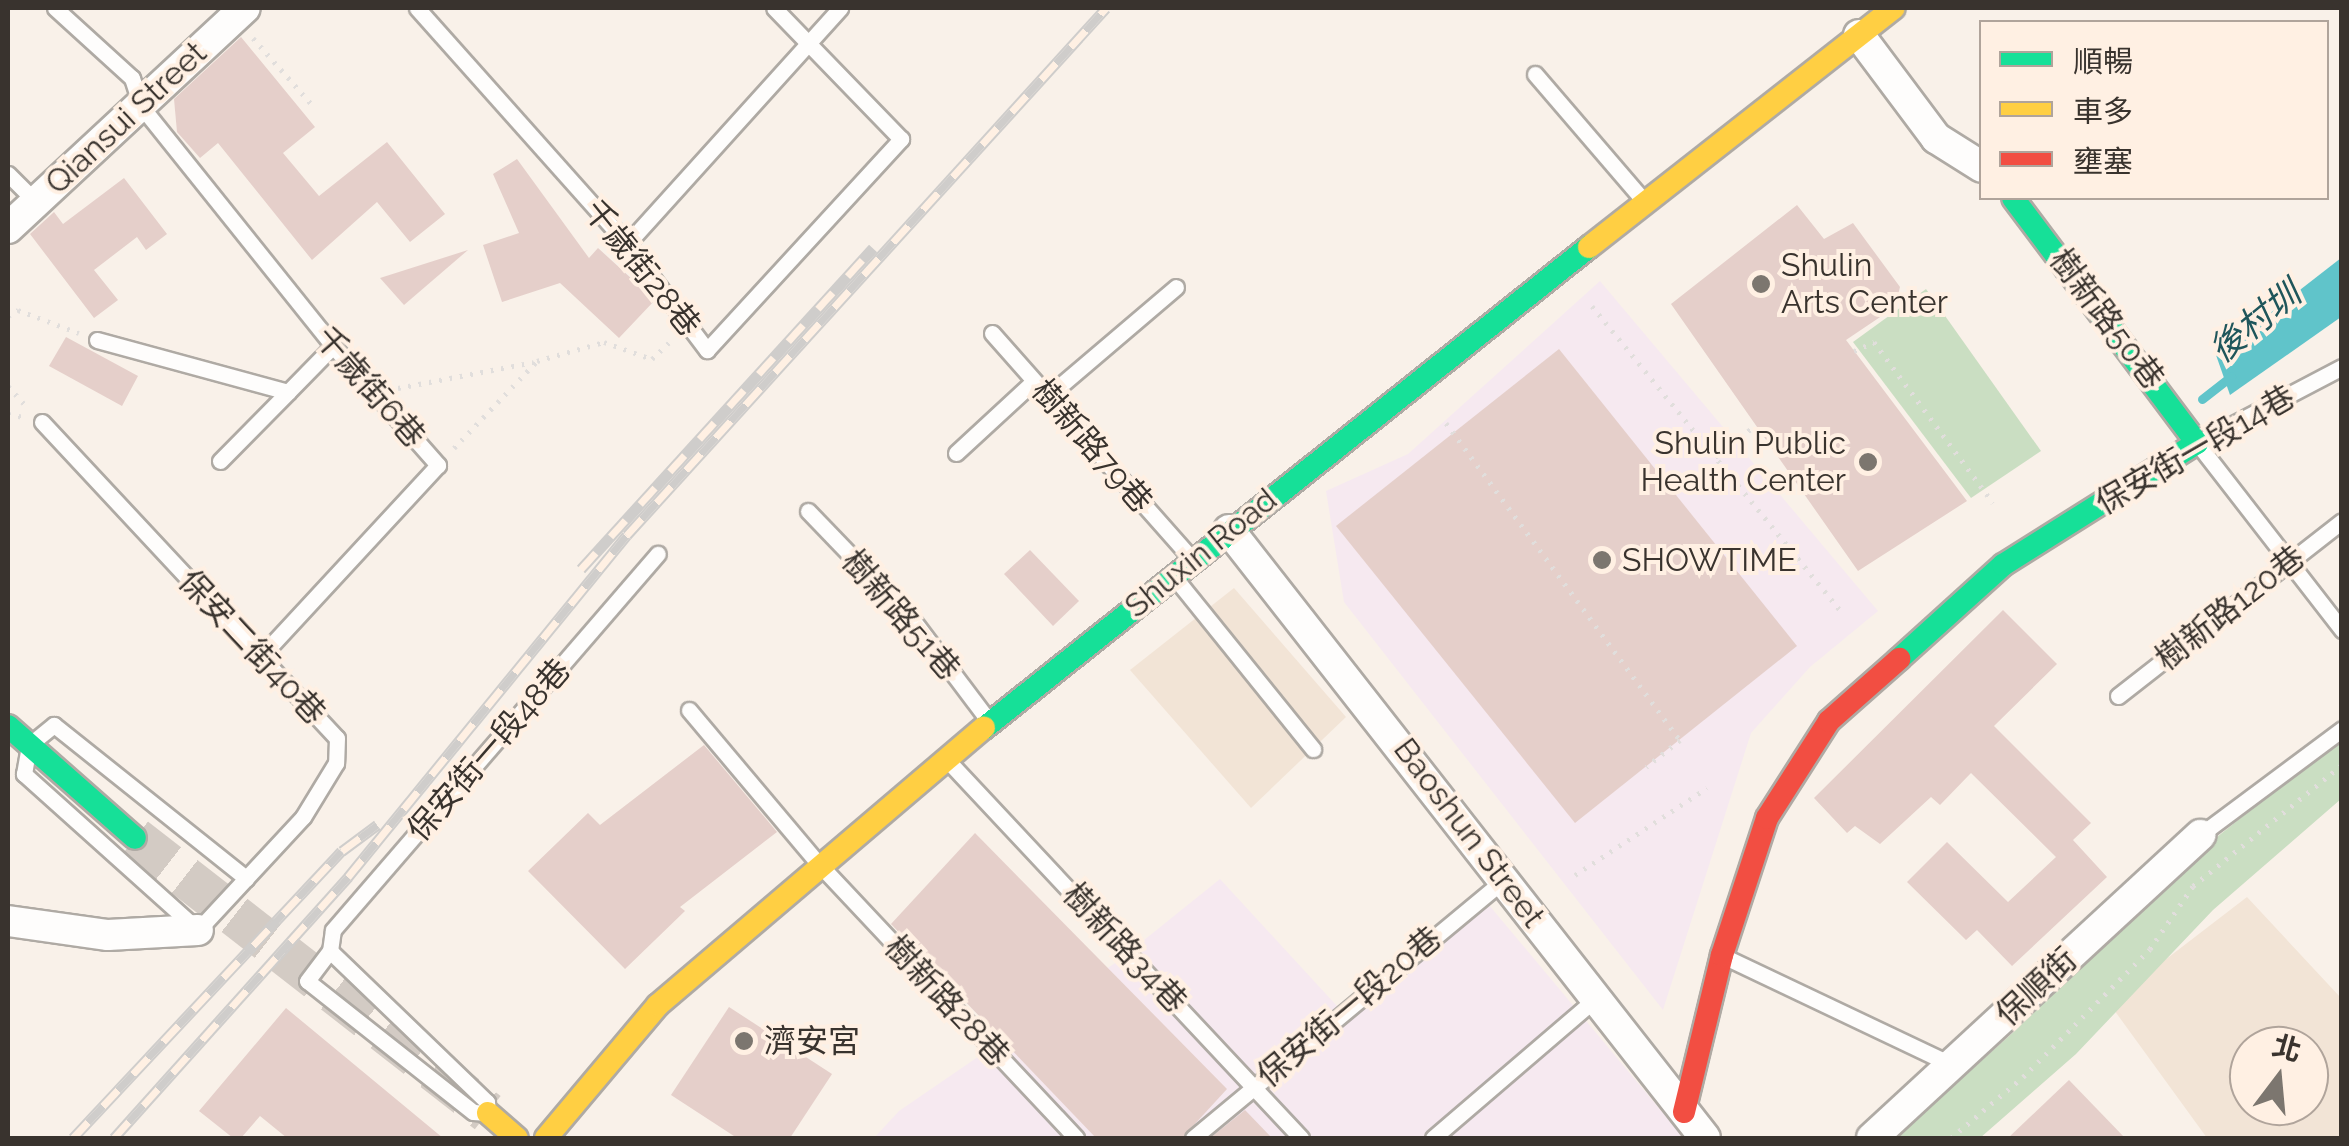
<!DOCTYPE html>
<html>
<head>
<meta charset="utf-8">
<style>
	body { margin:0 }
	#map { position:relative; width:2349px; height:1146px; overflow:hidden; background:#f9f1e9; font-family:Raleway,"Noto Sans TC",sans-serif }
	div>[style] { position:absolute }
	.commercial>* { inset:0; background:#f6e9f0 }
	.built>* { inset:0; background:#f2e4d6 }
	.green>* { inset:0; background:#cadec2 }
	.water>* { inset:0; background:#60c4ca }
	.stream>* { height:9px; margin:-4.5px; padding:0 4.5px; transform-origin:4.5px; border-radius:4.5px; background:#60c4ca }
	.building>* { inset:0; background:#e5cfca }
	.secondary-tunnel>* { height:42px; margin-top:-21px; transform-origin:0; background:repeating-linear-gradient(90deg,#d3cbc4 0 42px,transparent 0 63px) }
	.path>* { height:5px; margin-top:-2.5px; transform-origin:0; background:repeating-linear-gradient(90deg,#e1dedc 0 2.5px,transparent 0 10.5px) }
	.roads { filter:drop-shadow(2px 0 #afaaa4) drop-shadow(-2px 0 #afaaa4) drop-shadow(0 2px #afaaa4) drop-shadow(0 -2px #afaaa4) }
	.lane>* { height:15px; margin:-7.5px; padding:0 7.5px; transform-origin:7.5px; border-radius:7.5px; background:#fefdfc }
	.street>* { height:30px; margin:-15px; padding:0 15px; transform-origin:15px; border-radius:15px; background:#fefdfc }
	.fast>* { height:22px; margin:-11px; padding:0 11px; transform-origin:11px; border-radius:11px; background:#16e098 }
	.slow>* { height:22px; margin:-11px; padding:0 11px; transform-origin:11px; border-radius:11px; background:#ffcf43 }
	.jam>* { height:22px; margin:-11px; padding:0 11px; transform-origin:11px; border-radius:11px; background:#f24e42 }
	.rail>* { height:11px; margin-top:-5.5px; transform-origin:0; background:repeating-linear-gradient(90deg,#fff0e3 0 22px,#cfcdcb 0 44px); box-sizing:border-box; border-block:2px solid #cfcdcb }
	.dots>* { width:28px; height:28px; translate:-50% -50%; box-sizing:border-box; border:5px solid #fff0e3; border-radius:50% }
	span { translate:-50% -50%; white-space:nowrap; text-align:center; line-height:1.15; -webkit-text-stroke:8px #fff0e3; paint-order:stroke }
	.street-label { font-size:32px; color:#39332e }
	.poi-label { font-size:32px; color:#39332e }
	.left { translate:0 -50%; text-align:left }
	.right { translate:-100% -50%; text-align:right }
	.water-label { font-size:35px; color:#1f565b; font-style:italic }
	.frame { position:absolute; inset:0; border:10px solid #39332e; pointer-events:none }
	.legend { position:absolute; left:1979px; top:20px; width:350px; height:180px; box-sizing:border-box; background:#fff0e3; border:2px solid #b0a49b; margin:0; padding:12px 18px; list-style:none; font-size:30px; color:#39332e }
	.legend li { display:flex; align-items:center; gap:20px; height:50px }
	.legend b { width:50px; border:2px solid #b0a49b }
	.north { position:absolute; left:2229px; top:1026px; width:100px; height:100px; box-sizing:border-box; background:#fff0e3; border:2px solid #b0a49b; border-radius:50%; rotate:16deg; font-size:28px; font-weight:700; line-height:40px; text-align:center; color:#39332e }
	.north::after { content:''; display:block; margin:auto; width:35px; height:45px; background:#7c766f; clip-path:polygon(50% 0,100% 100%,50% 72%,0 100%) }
</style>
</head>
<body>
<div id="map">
	<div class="commercial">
		<i style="clip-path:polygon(1600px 281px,1878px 611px,1810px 667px,1751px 733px,1663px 1010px,1344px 602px,1326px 491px,1408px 454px)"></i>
		<i style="clip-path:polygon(1220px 879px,1348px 1018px,1489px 905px,1684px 1138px,874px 1138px,899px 1111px,1118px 961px)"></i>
	</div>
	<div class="built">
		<i style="clip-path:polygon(1234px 588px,1346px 717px,1251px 808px,1130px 670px)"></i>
		<i style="clip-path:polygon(evenodd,2247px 897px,2341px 998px,2341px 1138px,2207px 1138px,2109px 1003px,2247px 897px,2249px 1046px,2309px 1046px,2309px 1106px,2249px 1106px,2249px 1046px)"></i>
	</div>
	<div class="green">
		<i style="clip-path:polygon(1926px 289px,2041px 451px,1971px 498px,1853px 342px)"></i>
		<i style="clip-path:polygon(2341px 738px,2341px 799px,2213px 910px,2076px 1054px,1980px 1138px,1895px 1138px,2018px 1028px,2138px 900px)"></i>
	</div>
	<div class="water">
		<i style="clip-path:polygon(2341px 258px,2341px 317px,2230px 395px,2216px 355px)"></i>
	</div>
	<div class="stream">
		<i style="left:2202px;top:399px;width:37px;rotate:-38deg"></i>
	</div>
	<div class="building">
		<i style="clip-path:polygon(241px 37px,315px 127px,283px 153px,319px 196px,387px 142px,445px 214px,410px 242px,377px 202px,312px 260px,218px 143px,200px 158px,177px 132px,174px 99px)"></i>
		<i style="clip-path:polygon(517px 159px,589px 258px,598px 248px,655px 300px,619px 338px,560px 283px,502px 302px,483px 245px,519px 233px,493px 174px)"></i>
		<i style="clip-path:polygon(124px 178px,167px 234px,146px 250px,137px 237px,94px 270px,118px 300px,94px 318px,30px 234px,54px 212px,63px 224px)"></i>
		<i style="clip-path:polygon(1797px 205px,1824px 239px,1853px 223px,1900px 287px,1895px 307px,1846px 340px,1967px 501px,1858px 571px,1671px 304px)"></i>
		<i style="clip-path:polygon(468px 250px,404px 305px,380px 278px)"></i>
		<i style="clip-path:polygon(66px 337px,138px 376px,122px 406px,49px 366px)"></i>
		<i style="clip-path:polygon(1559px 349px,1797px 646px,1575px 823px,1336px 526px)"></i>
		<i style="clip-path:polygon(1030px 550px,1079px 601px,1053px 626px,1004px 574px)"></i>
		<i style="clip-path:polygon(2003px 610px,2057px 664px,1994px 726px,2091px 823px,2073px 840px,2107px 877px,2012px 966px,1977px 930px,1966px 940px,1907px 882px,1947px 842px,2008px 902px,2056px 857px,1971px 773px,1940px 805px,1931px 797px,1880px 844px,1855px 826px,1847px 833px,1814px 798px)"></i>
		<i style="clip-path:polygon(704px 745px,777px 832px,680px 907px,685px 911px,625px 969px,528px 871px,588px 813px,600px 825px)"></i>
		<i style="clip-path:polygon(975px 833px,1227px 1089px,1182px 1138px,1096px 1138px,891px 924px)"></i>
		<i style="clip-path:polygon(729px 1007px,832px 1074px,790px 1138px,737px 1138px,671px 1095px)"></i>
		<i style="clip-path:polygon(286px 1008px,443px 1138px,287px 1138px,260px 1116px,241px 1138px,233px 1138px,199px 1111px)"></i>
		<i style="clip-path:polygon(2069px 1080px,2125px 1138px,2008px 1138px)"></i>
		<i style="clip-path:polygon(1245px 1110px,1272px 1138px,1210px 1138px)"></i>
	</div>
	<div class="secondary-tunnel">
		<i style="left:135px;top:838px;width:447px;rotate:37.9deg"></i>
	</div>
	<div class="path">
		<i style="left:253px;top:38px;width:92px;rotate:48.5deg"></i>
		<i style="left:1592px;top:306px;width:397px;rotate:50.8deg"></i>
		<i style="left:8px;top:316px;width:12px;rotate:-31deg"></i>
		<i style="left:18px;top:310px;width:65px;rotate:20.7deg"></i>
		<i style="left:1854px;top:351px;width:22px;rotate:-24deg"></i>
		<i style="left:1874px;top:342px;width:200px;rotate:53.5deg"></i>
		<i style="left:8px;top:386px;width:31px;rotate:48deg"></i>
		<i style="left:398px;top:388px;width:138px;rotate:-10.8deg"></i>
		<i style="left:8px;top:414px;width:16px;rotate:11deg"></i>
		<i style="left:1446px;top:423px;width:394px;rotate:53.6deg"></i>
		<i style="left:1680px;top:740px;width:43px;rotate:141.5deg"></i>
		<i style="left:454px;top:448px;width:120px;rotate:-46.3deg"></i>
		<i style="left:537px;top:361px;width:70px;rotate:-15.8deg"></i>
		<i style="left:604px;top:342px;width:51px;rotate:19.5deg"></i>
		<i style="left:652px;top:359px;width:28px;rotate:-44deg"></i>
		<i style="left:1715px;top:457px;width:52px;rotate:-38deg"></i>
		<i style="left:1575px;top:875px;width:158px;rotate:-33.4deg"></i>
		<i style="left:1951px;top:1138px;width:94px;rotate:-40.3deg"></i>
		<i style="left:2023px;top:1077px;width:180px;rotate:-45.2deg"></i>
		<i style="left:2150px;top:949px;width:76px;rotate:-55.7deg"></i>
		<i style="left:2193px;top:886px;width:192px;rotate:-39.1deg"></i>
	</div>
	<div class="roads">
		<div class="lane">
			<i style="left:55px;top:8px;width:104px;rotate:42.3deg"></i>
			<i style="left:132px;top:78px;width:29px;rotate:72deg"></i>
			<i style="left:141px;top:106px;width:307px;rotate:51.3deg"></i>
			<i style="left:333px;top:346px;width:159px;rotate:48.6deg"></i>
			<i style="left:438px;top:465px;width:259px;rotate:132.8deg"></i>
			<i style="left:417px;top:8px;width:316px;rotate:48.3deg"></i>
			<i style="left:627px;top:244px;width:133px;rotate:53deg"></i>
			<i style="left:707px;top:350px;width:287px;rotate:-47.4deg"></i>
			<i style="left:901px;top:139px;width:182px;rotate:-134.1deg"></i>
			<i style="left:1535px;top:74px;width:166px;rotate:49.4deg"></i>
			<i style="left:8px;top:174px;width:40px;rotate:45deg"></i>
			<i style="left:627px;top:244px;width:318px;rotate:-47.9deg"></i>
			<i style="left:992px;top:333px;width:298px;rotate:48.5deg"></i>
			<i style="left:97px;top:340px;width:198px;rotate:15.2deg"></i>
			<i style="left:288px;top:392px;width:64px;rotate:-45.6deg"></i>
			<i style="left:2342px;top:367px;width:164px;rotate:152.3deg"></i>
			<i style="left:2197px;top:443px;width:237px;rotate:52.2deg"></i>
			<i style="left:1048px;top:396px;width:168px;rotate:-40.4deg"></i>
			<i style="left:42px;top:422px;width:432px;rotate:47deg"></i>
			<i style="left:337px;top:738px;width:25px;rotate:92deg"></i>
			<i style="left:336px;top:763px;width:63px;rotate:121.4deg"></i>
			<i style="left:303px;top:817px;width:154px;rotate:132.9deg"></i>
			<i style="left:198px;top:930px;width:234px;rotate:-138.1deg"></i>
			<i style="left:24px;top:774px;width:29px;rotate:-80deg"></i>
			<i style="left:29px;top:745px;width:32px;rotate:-39deg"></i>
			<i style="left:54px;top:725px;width:246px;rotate:38.6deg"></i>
			<i style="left:956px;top:453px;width:106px;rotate:-42.7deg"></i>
			<i style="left:220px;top:461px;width:97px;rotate:-45.4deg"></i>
			<i style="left:808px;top:511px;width:150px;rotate:46.1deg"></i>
			<i style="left:912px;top:619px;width:126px;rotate:53deg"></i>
			<i style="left:1175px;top:578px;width:220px;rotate:51.1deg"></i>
			<i style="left:2118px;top:696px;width:284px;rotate:-38deg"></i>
			<i style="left:689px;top:710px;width:200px;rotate:49.9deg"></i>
			<i style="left:818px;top:863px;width:377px;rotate:46.8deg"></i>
			<i style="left:949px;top:762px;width:515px;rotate:46.89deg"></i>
			<i style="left:2200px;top:835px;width:177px;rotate:-36.7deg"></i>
			<i style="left:330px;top:951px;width:21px;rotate:-82deg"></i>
			<i style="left:333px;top:930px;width:497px;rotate:-49.2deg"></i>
			<i style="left:330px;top:951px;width:218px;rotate:43.9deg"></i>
			<i style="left:487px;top:1102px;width:11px;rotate:85deg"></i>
			<i style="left:488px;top:1113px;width:15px;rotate:-176deg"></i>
			<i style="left:473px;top:1112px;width:211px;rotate:-141.7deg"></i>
			<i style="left:307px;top:981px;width:38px;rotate:-53deg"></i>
			<i style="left:1725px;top:957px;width:251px;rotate:25.4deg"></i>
			<i style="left:1193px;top:1138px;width:407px;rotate:-39.7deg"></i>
			<i style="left:1433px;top:1138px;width:212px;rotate:-40.6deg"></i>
		</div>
		<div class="street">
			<i style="left:1859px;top:35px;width:129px;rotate:53.2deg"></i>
			<i style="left:1936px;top:138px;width:54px;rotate:32.2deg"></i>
			<i style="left:8px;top:228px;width:323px;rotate:-42.9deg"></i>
			<i style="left:1229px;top:530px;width:772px;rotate:51.94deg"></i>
			<i style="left:8px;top:921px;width:101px;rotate:8deg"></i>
			<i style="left:108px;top:935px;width:90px;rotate:-3.2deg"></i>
			<i style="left:1872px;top:1138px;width:447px;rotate:-42.7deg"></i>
		</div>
		<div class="fast">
			<i style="left:1899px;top:659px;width:140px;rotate:-42.1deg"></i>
			<i style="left:2003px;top:565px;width:229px;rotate:-32.2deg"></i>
			<i style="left:2197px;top:443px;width:306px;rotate:-126.9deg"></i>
			<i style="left:8px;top:726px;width:169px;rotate:41.4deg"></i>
			<i style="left:984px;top:728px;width:773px;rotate:-38.49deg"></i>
		</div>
		<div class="slow">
			<i style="left:1589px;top:247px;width:387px;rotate:-38.1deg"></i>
			<i style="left:488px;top:1113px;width:38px;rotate:41deg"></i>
			<i style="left:546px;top:1138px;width:174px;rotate:-49.9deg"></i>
			<i style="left:658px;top:1005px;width:428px;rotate:-40.4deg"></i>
		</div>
		<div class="jam">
			<i style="left:1684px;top:1112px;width:162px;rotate:-76.4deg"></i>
			<i style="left:1722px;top:955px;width:144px;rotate:-71.8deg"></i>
			<i style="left:1767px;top:818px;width:115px;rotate:-57.4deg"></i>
			<i style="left:1829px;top:721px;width:94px;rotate:-41.5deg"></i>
		</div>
	</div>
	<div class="rail">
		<i style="left:581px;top:569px;width:434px;rotate:-47.7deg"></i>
		<i style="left:73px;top:1138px;width:393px;rotate:-46.9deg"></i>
		<i style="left:342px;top:851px;width:44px;rotate:-36.6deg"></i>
		<i style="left:114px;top:1138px;width:351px;rotate:-48.1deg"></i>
		<i style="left:348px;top:877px;width:441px;rotate:-50.8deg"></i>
		<i style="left:627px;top:535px;width:712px;rotate:-47.73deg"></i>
	</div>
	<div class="dots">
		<i style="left:1761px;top:284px;background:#7c766f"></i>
		<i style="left:1868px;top:462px;background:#7c766f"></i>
		<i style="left:1602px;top:560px;background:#7c766f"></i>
		<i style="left:744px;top:1041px;background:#7c766f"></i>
	</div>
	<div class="street-label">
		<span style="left:126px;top:118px;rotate:-43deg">Qiansui Street</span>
		<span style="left:642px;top:268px;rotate:51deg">千歲街28巷</span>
		<span style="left:2107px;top:319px;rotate:53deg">樹新路50巷</span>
		<span style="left:370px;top:387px;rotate:49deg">千歲街6巷</span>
		<span style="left:1092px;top:446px;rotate:49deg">樹新路79巷</span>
		<span style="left:2195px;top:450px;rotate:-30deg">保安街一段14巷</span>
		<span style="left:1201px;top:553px;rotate:-39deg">Shuxin Road</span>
		<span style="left:2230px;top:608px;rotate:-38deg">樹新路120巷</span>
		<span style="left:901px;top:615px;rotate:49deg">樹新路51巷</span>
		<span style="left:252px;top:647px;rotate:47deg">保安二街40巷</span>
		<span style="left:489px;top:750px;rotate:-49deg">保安街一段48巷</span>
		<span style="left:1469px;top:833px;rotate:53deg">Baoshun Street</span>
		<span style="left:1125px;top:948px;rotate:47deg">樹新路34巷</span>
		<span style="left:2036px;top:987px;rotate:-43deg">保順街</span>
		<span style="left:947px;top:1001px;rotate:47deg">樹新路28巷</span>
		<span style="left:1349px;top:1007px;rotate:-40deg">保安街一段20巷</span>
	</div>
	<div class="poi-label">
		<span class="left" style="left:1781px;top:284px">Shulin<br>Arts Center</span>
		<span class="right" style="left:1846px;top:462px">Shulin Public<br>Health Center</span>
		<span class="left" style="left:1622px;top:560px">SHOWTIME</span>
		<span class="left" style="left:764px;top:1041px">濟安宮</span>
	</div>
	<div class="water-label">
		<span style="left:2255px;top:322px;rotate:-39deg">後村圳</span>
	</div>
	<div class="frame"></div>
	<ul class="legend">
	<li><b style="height:12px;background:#16e098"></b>順暢</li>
	<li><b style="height:12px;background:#ffcf43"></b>車多</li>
	<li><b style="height:12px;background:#f24e42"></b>壅塞</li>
	</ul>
	<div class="north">北</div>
</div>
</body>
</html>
